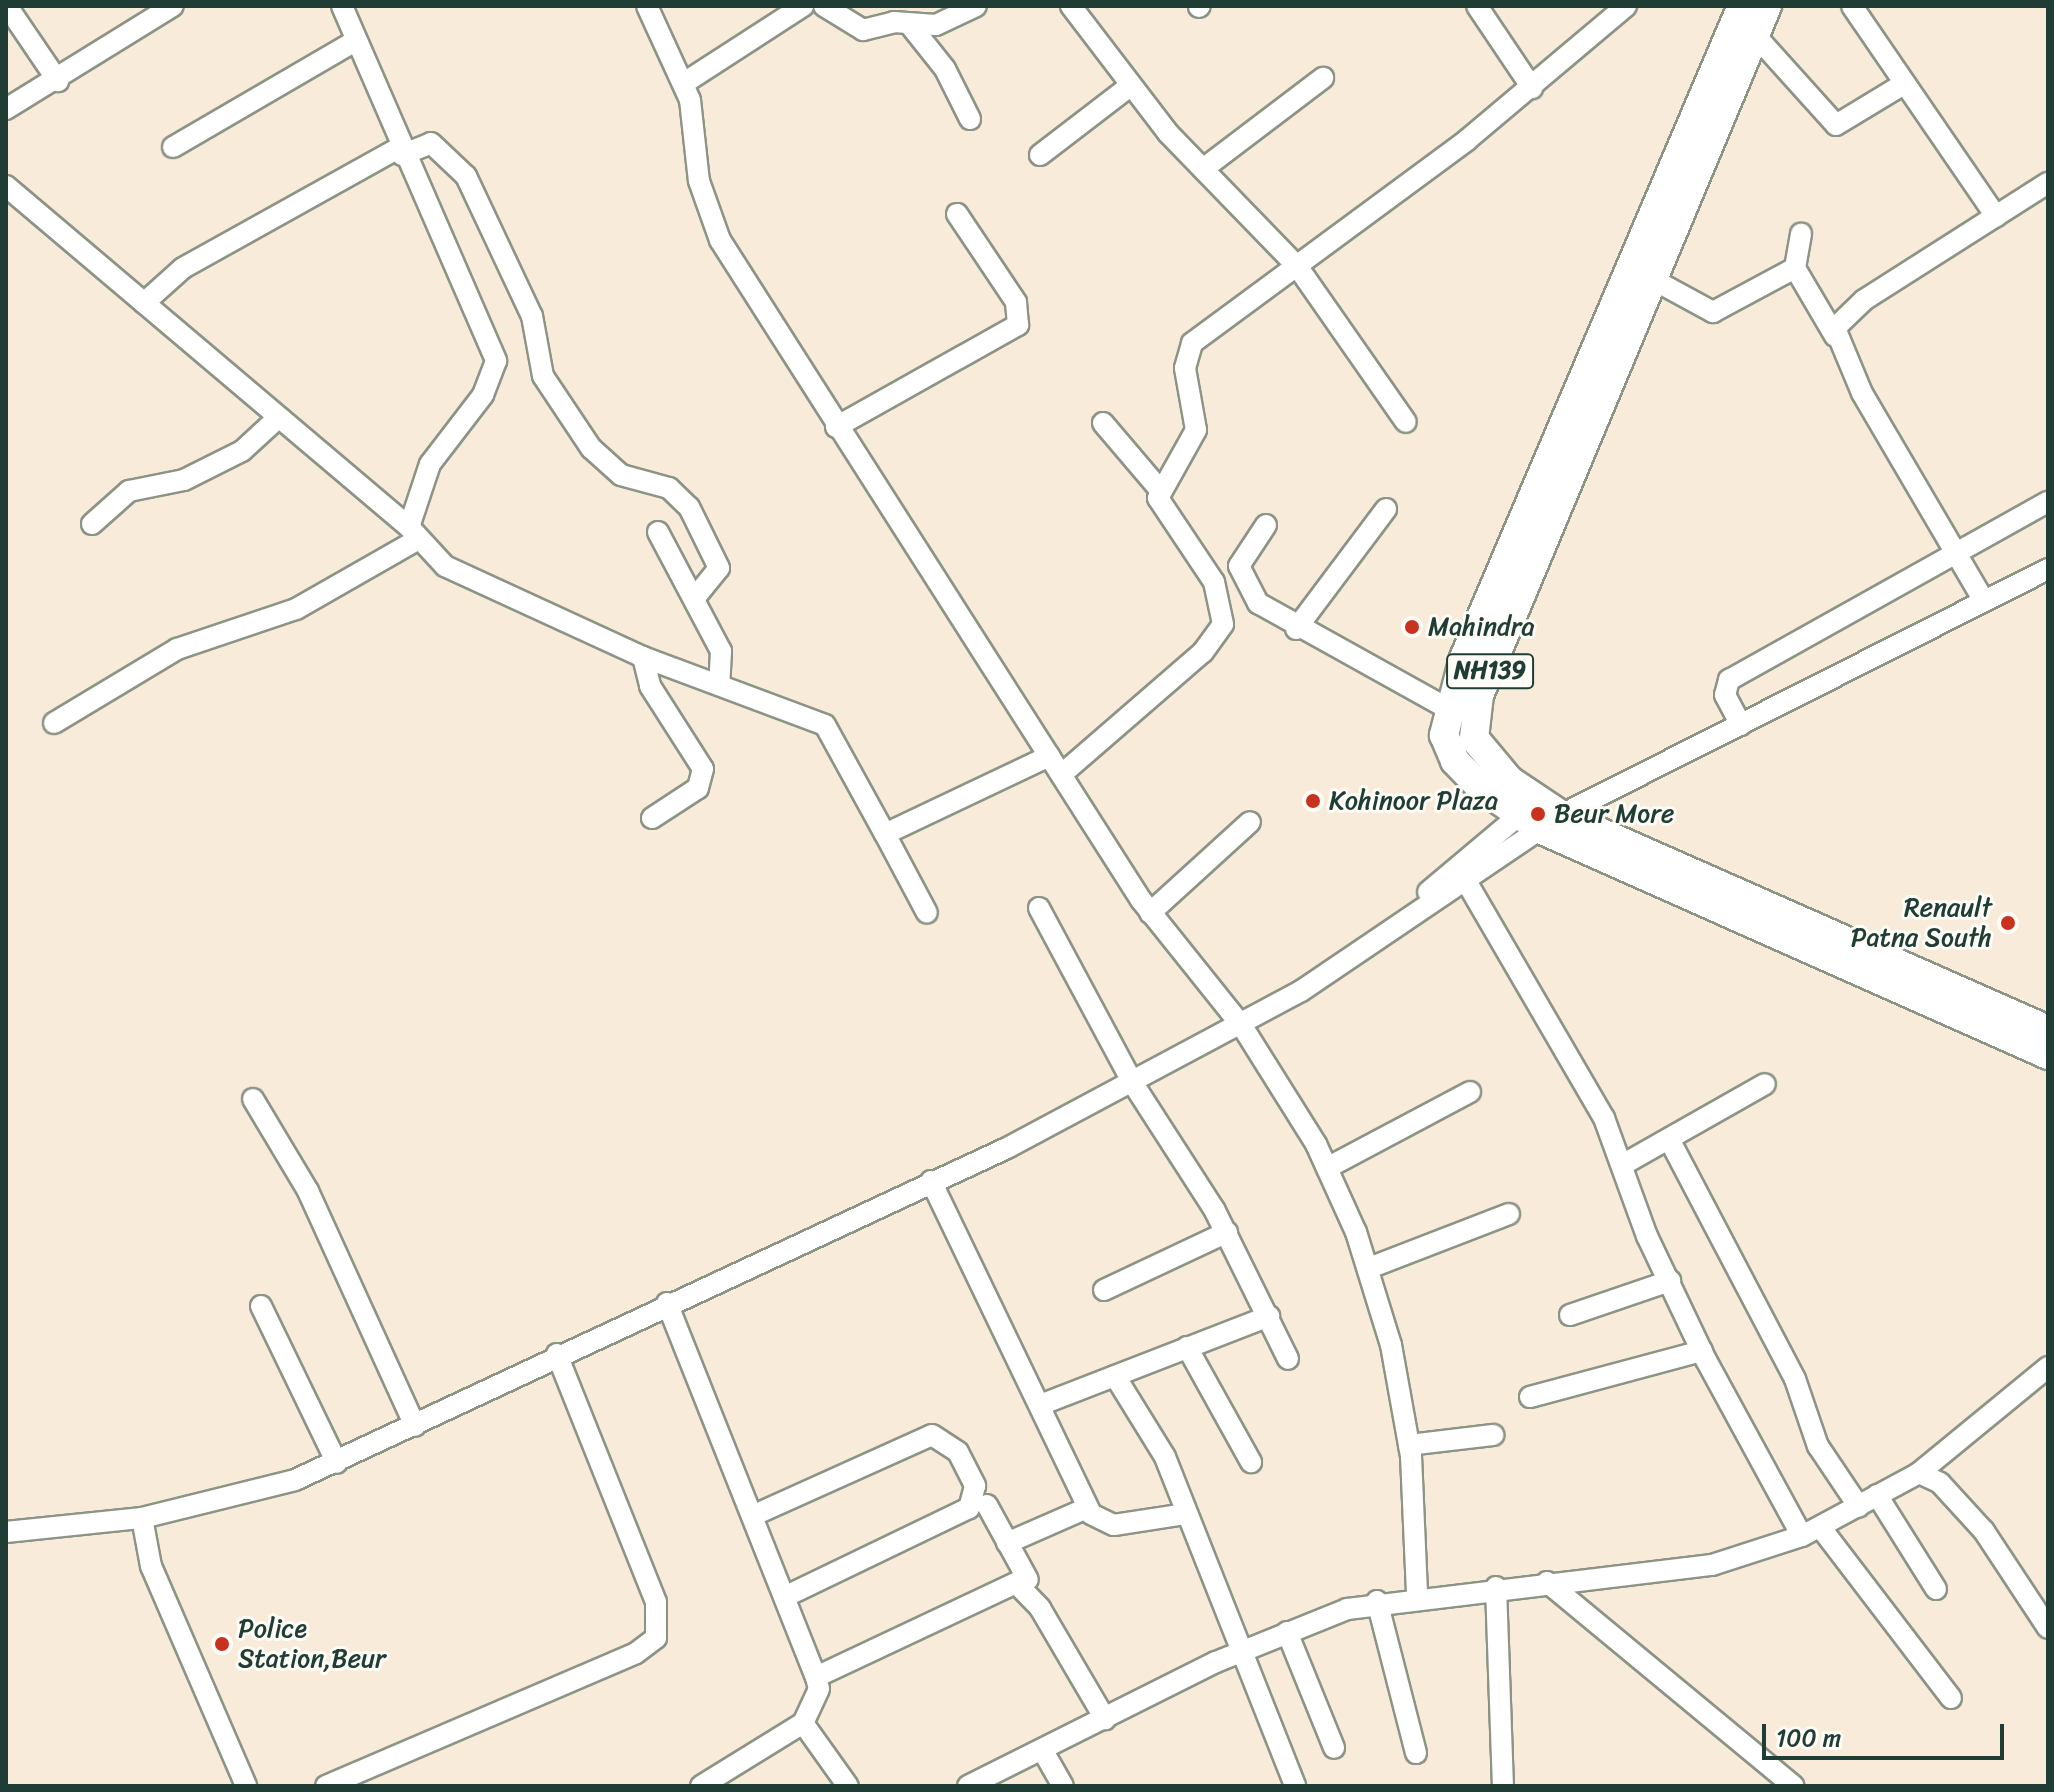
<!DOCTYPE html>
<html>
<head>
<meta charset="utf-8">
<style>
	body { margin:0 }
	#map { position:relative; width:2054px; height:1792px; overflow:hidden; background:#f8ebd9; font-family:Sriracha,sans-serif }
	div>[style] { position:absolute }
	.roads { filter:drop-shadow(2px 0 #8c9486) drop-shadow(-2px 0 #8c9486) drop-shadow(0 2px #8c9486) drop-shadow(0 -2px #8c9486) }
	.minor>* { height:20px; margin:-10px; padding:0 10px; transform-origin:10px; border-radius:10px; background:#fff }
	.highway>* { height:28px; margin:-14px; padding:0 14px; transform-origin:14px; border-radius:14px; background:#fff }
	.dots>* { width:22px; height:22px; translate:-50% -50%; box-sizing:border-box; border:4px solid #fdfcf7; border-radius:50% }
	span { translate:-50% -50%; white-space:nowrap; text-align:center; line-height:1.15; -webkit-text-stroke:6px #fdfcf7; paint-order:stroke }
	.shield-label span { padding:2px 6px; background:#fdfcf7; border:2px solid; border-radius:6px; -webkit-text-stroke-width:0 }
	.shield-label { font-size:24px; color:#1f3d34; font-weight:700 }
	.poi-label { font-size:26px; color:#1f3d34 }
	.left { translate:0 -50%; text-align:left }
	.right { translate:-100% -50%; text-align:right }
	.frame { position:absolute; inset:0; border:8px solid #1f3d34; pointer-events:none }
	.scale { position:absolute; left:1762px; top:1724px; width:242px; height:36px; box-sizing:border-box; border:4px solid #1f3d34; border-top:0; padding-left:10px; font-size:24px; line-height:28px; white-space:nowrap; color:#1f3d34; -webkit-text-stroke:6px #fdfcf7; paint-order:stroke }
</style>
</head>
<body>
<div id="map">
	<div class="roads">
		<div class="minor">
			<i style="left:7px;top:6px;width:91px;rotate:55.8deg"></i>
			<i style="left:342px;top:6px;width:387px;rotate:66.5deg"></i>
			<i style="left:496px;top:361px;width:36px;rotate:111deg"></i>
			<i style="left:483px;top:395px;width:87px;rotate:127.5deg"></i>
			<i style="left:430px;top:464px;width:66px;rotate:108.4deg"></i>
			<i style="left:647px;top:6px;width:103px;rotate:65.4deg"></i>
			<i style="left:690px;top:100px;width:81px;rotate:83.7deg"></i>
			<i style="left:699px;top:181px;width:63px;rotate:70.4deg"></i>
			<i style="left:720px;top:240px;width:783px;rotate:57.47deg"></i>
			<i style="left:1141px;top:900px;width:161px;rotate:51.3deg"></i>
			<i style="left:1242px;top:1026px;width:139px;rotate:57.9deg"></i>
			<i style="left:1316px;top:1144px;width:97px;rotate:65.6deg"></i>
			<i style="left:1356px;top:1232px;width:118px;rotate:72.8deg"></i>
			<i style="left:1391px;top:1345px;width:113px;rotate:79.8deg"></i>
			<i style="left:1411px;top:1456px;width:139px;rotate:87.5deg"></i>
			<i style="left:824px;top:6px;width:46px;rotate:31.6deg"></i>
			<i style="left:863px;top:30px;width:32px;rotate:-14deg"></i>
			<i style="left:894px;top:22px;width:42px;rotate:4.1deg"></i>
			<i style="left:936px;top:25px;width:44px;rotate:-25.4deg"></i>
			<i style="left:1071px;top:6px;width:160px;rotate:52.6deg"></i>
			<i style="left:1168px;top:133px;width:185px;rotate:45.9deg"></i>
			<i style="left:1297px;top:266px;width:190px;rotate:55.1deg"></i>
			<i style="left:1477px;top:6px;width:99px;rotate:56.1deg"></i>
			<i style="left:1852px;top:6px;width:255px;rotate:55.6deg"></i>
			<i style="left:1199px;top:7px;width:1px;rotate:-45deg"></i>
			<i style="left:910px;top:25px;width:56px;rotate:51.5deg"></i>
			<i style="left:945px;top:69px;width:56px;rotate:63.4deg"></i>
			<i style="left:1755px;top:35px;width:121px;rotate:48deg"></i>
			<i style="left:1836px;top:125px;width:77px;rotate:-31.2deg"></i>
			<i style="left:684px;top:83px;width:142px;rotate:-32.9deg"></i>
			<i style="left:6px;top:109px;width:196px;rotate:-31.7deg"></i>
			<i style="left:173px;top:147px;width:211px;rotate:-30.2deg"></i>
			<i style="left:402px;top:155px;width:31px;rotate:-22deg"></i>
			<i style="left:431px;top:143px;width:48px;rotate:43.3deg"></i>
			<i style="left:466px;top:176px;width:155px;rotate:64.8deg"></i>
			<i style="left:532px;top:316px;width:61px;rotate:79.6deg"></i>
			<i style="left:543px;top:376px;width:87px;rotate:56.3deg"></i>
			<i style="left:591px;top:448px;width:40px;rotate:42deg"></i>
			<i style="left:621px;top:475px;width:50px;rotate:15.2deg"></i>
			<i style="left:669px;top:488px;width:28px;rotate:44deg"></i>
			<i style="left:689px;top:507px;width:68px;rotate:63.8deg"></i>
			<i style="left:719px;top:568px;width:38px;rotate:129deg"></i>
			<i style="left:1040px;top:155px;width:113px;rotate:-37.5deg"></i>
			<i style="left:1203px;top:169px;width:151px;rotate:-37.2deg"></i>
			<i style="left:6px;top:186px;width:528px;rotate:40.24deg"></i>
			<i style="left:409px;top:527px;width:53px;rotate:47.3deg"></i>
			<i style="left:445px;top:566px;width:218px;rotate:24.7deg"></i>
			<i style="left:643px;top:657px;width:194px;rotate:20.5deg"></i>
			<i style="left:825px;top:725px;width:124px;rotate:61.2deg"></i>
			<i style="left:885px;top:834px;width:182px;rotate:-25.4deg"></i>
			<i style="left:1795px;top:268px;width:35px;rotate:-80deg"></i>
			<i style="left:1643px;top:274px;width:80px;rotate:28.5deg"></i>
			<i style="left:1713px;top:312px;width:93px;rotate:-28.2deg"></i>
			<i style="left:1795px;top:268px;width:79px;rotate:59.5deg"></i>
			<i style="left:144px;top:303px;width:52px;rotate:-41.9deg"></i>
			<i style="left:183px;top:268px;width:247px;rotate:-29.1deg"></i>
			<i style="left:1103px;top:423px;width:88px;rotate:49.6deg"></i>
			<i style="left:836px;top:427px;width:209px;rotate:-29.3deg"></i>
			<i style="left:1018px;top:325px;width:23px;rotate:-95deg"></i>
			<i style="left:1016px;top:302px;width:106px;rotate:-123.8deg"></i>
			<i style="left:92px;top:524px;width:50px;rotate:-41.7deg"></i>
			<i style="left:129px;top:491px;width:56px;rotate:-11.3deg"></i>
			<i style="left:184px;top:480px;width:65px;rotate:-26.6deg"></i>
			<i style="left:242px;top:451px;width:50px;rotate:-42.6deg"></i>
			<i style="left:1266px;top:525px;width:49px;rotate:123.4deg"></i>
			<i style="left:1239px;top:566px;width:42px;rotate:62.8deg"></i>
			<i style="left:1258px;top:603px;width:216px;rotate:29.1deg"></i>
			<i style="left:658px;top:532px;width:135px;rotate:62.1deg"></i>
			<i style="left:721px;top:651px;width:34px;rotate:93deg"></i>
			<i style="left:1984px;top:601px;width:241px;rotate:-120.4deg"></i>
			<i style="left:1862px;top:393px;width:70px;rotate:-112.6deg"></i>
			<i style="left:1835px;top:328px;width:40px;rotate:-44deg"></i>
			<i style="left:1864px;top:300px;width:218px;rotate:-32.5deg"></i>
			<i style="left:1296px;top:629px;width:150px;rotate:-53.1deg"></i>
			<i style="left:643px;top:657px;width:30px;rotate:76deg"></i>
			<i style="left:650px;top:686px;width:98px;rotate:57.4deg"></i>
			<i style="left:703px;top:769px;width:20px;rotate:105deg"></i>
			<i style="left:698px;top:788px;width:55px;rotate:146.9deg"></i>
			<i style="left:54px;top:723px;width:144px;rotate:-31deg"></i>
			<i style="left:177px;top:649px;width:126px;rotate:-18.6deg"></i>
			<i style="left:296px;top:609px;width:139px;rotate:-29.7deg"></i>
			<i style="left:1741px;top:725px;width:34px;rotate:-118deg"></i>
			<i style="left:1725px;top:695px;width:16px;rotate:-75deg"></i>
			<i style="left:1729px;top:680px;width:365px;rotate:-29.2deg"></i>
			<i style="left:1062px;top:774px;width:186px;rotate:-40.9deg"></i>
			<i style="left:1203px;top:652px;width:34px;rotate:-54deg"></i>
			<i style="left:1223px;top:624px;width:43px;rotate:-102.1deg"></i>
			<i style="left:1214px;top:582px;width:101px;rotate:-123.7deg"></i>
			<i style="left:1158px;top:498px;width:78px;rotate:-60.8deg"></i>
			<i style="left:1196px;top:430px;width:63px;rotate:-100.1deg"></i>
			<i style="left:1185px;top:368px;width:26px;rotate:-74deg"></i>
			<i style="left:1192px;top:343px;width:342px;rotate:-36.4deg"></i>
			<i style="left:1467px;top:140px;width:208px;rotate:-40.1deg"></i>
			<i style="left:885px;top:834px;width:89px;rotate:62deg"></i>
			<i style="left:1466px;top:881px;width:274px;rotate:59.8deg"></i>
			<i style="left:1604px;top:1118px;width:126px;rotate:70deg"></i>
			<i style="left:1647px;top:1236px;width:137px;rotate:64.6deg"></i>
			<i style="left:1706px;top:1360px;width:200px;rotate:61.4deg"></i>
			<i style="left:1428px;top:892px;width:132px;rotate:-40.1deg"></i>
			<i style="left:1039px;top:908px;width:201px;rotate:61.8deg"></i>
			<i style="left:1134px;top:1085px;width:148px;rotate:57.2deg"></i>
			<i style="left:1214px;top:1209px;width:167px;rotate:63.7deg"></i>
			<i style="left:1150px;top:913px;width:135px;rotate:-42.3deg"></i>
			<i style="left:253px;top:1099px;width:107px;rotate:59.1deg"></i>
			<i style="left:308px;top:1191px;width:258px;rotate:65.5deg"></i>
			<i style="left:1669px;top:1139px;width:271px;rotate:62.3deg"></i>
			<i style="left:1795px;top:1379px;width:71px;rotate:71.1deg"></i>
			<i style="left:1818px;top:1446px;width:73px;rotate:56.1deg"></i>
			<i style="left:1622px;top:1165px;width:164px;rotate:-29.5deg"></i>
			<i style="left:1327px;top:1168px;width:162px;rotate:-28deg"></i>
			<i style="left:931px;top:1181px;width:369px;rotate:64.3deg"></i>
			<i style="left:1091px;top:1514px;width:25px;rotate:26deg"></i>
			<i style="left:1114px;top:1525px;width:73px;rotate:-8.7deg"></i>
			<i style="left:1369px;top:1268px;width:150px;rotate:-21.1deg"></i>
			<i style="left:1104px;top:1290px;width:136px;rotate:-25.2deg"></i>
			<i style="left:667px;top:1303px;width:403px;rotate:68.3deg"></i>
			<i style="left:816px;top:1677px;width:12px;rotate:76deg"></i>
			<i style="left:819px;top:1689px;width:38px;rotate:115deg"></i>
			<i style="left:261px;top:1306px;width:174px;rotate:64.2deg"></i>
			<i style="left:1570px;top:1315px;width:106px;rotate:-18.8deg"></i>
			<i style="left:1187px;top:1347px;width:132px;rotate:60.9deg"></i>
			<i style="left:1115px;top:1376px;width:95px;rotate:58.3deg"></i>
			<i style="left:1165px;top:1457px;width:354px;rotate:68.4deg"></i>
			<i style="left:1530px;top:1397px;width:178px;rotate:-15deg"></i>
			<i style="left:1040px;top:1405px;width:246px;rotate:-21.2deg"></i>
			<i style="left:1409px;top:1445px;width:85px;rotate:-6.8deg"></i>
			<i style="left:1919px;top:1473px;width:167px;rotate:-39.4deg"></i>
			<i style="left:1877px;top:1495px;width:111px;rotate:57.9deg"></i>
			<i style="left:987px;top:1505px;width:85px;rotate:61.3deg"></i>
			<i style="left:752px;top:1516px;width:197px;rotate:-24.2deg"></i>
			<i style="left:932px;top:1435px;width:31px;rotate:33deg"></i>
			<i style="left:958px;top:1452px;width:38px;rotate:63deg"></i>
			<i style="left:975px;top:1486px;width:23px;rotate:105deg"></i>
			<i style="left:969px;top:1508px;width:205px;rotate:154.3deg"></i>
			<i style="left:142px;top:1518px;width:49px;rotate:79.4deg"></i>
			<i style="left:151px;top:1566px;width:240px;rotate:66.6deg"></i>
			<i style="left:1821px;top:1528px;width:214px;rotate:52.6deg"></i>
			<i style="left:6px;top:1532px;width:137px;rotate:-5.9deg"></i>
			<i style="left:142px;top:1518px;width:158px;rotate:-13.9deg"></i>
			<i style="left:295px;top:1480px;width:786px;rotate:-25deg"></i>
			<i style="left:1007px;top:1148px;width:333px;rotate:-28.1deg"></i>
			<i style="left:1301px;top:991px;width:314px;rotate:-34.1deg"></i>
			<i style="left:1561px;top:815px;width:546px;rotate:-26.8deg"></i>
			<i style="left:1007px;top:1543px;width:87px;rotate:-23.6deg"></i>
			<i style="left:1547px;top:1582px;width:320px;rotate:39.6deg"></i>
			<i style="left:1496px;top:1587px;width:199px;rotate:88deg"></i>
			<i style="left:1377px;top:1601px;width:157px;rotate:75.6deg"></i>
			<i style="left:1287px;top:1632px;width:125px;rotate:67.9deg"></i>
			<i style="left:816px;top:1677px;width:221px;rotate:-25.2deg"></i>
			<i style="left:1016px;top:1583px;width:35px;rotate:46deg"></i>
			<i style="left:1040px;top:1608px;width:129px;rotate:59.6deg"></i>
			<i style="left:1043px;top:1751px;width:40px;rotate:60.3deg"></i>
			<i style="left:326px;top:1786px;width:337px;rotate:-23.2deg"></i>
			<i style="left:636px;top:1653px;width:25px;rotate:-37deg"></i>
			<i style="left:656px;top:1638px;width:36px;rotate:-90deg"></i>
			<i style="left:656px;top:1602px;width:267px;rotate:-111.8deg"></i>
			<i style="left:701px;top:1786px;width:120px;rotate:-31.7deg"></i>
			<i style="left:803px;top:1723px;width:77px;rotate:54.5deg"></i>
			<i style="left:968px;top:1786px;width:277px;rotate:-26.6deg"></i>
			<i style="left:1216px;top:1662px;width:141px;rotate:-22deg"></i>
			<i style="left:1347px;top:1609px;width:368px;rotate:-6.9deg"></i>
			<i style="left:1712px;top:1565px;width:95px;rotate:-17.9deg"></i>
			<i style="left:1802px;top:1536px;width:133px;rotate:-28.3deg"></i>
			<i style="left:1919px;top:1473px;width:23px;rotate:25deg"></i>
			<i style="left:1940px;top:1483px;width:65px;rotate:47.5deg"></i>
			<i style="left:1984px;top:1531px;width:116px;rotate:56.6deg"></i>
		</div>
		<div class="highway">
			<i style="left:1742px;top:6px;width:709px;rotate:113.09deg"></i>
			<i style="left:1464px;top:658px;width:80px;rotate:104.6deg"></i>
			<i style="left:1444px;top:735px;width:28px;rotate:67deg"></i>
			<i style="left:1455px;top:761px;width:33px;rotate:46deg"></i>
			<i style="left:1478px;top:785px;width:76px;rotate:35.4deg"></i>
			<i style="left:1540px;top:829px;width:556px;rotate:23.98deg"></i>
			<i style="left:1767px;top:6px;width:747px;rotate:112.68deg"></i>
			<i style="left:1479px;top:695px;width:43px;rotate:96.6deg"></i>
			<i style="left:1474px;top:738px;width:55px;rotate:50.2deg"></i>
			<i style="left:1509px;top:780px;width:63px;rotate:33.9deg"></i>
			<i style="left:1561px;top:815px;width:532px;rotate:23.82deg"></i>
		</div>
	</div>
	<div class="dots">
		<i style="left:1412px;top:627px;background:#c8321e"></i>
		<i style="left:1313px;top:801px;background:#c8321e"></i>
		<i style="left:1538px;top:814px;background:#c8321e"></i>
		<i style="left:2008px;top:923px;background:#c8321e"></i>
		<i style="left:222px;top:1644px;background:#c8321e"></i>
	</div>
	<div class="shield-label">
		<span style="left:1490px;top:671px">NH139</span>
	</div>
	<div class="poi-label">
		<span class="left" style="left:1428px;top:627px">Mahindra</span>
		<span class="left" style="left:1329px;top:801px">Kohinoor Plaza</span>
		<span class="left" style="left:1554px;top:814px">Beur More</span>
		<span class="right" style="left:1992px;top:923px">Renault<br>Patna South</span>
		<span class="left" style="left:238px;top:1644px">Police<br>Station,Beur</span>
	</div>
	<div class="frame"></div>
	<div class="scale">100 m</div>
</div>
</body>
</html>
